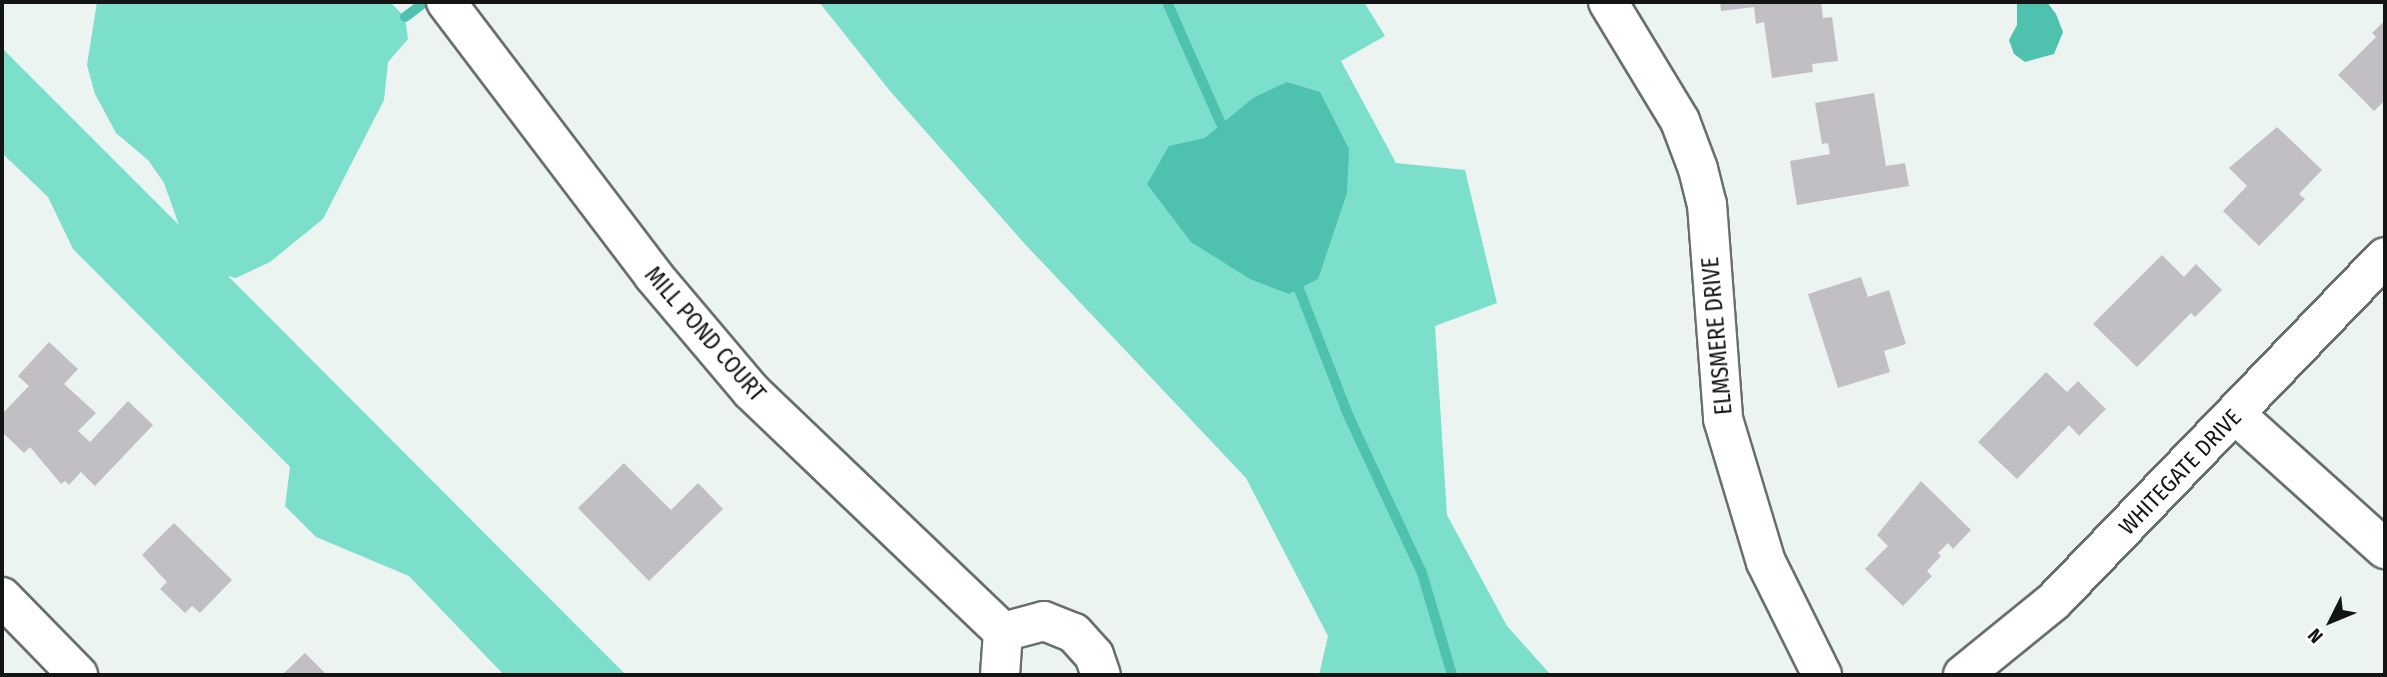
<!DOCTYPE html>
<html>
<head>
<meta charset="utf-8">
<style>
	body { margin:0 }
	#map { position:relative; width:2387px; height:677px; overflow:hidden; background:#ecf4f2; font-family:"Fira Sans Condensed",sans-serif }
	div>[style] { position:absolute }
	.green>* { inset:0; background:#7bdfcc }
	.water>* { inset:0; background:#4ec2af }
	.stream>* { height:10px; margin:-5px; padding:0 5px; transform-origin:5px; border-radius:5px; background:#4ec2af }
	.building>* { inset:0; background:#c1bec4 }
	.roads { filter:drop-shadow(2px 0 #686f6d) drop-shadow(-2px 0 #686f6d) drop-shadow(0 2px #686f6d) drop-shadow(0 -2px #686f6d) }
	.minor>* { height:38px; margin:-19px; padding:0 19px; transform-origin:19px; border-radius:19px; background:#fff }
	span { translate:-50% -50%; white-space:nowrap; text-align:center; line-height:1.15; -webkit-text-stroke:7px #fff; paint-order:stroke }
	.street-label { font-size:23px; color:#121514 }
	.frame { position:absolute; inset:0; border:4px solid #121514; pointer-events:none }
	.north { position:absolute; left:2296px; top:586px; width:70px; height:70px; -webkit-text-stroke:5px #fff; paint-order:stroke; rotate:227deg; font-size:19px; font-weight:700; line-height:28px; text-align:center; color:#121514 }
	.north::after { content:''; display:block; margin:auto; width:24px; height:32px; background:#121514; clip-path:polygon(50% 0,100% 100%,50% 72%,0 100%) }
</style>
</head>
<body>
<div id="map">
	<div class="green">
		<i style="clip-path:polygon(97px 2px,390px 2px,405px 17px,408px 39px,388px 62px,384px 100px,323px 219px,270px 262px,236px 278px,228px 276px,626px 675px,504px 675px,409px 576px,316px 537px,285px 506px,290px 467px,73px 249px,48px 197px,2px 153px,2px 48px,179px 225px,164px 183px,148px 160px,116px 133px,95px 94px,87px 65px)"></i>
		<i style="clip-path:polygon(819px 2px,1364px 2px,1385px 36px,1341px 61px,1396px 163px,1465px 170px,1497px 303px,1435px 326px,1447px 515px,1507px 626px,1551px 675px,1319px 675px,1328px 636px,1246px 478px,1023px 242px,890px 91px)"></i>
	</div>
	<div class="water">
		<i style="clip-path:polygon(2017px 2px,2047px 2px,2056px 14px,2063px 32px,2054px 54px,2025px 62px,2014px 54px,2009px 40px,2017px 25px)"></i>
		<i style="clip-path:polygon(1287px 82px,1320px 92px,1349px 149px,1347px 193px,1318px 279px,1289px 294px,1250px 279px,1191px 242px,1147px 184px,1169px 146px,1205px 138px,1253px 98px)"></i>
	</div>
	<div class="stream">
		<i style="left:1167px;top:2px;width:133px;rotate:66.1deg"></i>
		<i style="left:405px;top:17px;width:25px;rotate:-37deg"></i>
		<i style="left:1299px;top:289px;width:137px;rotate:68.7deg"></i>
		<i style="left:1349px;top:417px;width:172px;rotate:64.9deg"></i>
		<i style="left:1422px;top:573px;width:106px;rotate:73.6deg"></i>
	</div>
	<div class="building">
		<i style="clip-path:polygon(1720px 2px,1821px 2px,1823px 18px,1832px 17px,1838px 61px,1812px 64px,1813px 72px,1772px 78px,1764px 22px,1756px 24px,1754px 7px,1721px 11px)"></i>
		<i style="clip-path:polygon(2385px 20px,2385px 100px,2374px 111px,2338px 75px,2376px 37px,2372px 33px)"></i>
		<i style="clip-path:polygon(1874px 93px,1886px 166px,1905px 163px,1909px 186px,1797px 205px,1790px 161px,1830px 154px,1828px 143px,1822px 144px,1815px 103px)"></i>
		<i style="clip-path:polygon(2277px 127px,2322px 170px,2299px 194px,2305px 199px,2259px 246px,2223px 211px,2247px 186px,2229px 168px)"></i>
		<i style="clip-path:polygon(2162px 255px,2184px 277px,2196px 264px,2222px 290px,2195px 317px,2191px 313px,2137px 367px,2093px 324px)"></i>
		<i style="clip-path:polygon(1861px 277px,1868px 297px,1889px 290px,1906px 344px,1884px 351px,1890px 372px,1838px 388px,1808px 294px)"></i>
		<i style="clip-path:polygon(49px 342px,78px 369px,64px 384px,96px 413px,78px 431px,90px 442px,128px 401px,153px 425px,95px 486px,81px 472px,69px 485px,65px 481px,61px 484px,30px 447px,24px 453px,2px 432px,2px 414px,29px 386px,18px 376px)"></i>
		<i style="clip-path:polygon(2046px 372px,2067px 392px,2078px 381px,2106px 409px,2079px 436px,2069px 425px,2017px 479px,1978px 442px)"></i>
		<i style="clip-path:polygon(624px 463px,671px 510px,698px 483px,723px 509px,649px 581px,578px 508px)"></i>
		<i style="clip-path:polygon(1921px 481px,1971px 530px,1953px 549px,1948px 543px,1938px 553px,1941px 556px,1927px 571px,1932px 576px,1903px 606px,1865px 569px,1888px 546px,1877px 535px)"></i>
		<i style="clip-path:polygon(174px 523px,232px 580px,200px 613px,192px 606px,185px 613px,160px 589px,167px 582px,142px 555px)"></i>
		<i style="clip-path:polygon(305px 653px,327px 675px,282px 675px)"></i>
	</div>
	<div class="roads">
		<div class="minor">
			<i style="left:446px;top:2px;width:343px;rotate:52.8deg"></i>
			<i style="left:653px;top:275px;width:152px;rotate:49.8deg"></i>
			<i style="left:751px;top:391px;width:349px;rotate:43.7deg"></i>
			<i style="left:1003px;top:632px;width:43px;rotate:94deg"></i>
			<i style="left:1608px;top:2px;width:139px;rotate:58.8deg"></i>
			<i style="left:1680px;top:121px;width:51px;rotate:69.4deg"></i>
			<i style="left:1698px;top:169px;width:36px;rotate:76deg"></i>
			<i style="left:1707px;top:204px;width:216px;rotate:85.7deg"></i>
			<i style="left:1723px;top:419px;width:149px;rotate:73.3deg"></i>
			<i style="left:1766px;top:562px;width:126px;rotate:63.6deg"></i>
			<i style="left:2235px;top:414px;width:202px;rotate:42deg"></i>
			<i style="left:2px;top:597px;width:109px;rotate:45.7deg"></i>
			<i style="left:1003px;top:632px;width:42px;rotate:-15deg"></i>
			<i style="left:1044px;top:621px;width:32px;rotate:22deg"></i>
			<i style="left:1074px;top:633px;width:30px;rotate:48deg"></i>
			<i style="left:1094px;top:655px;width:21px;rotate:71deg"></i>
			<i style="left:1963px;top:675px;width:117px;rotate:-39.1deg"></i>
			<i style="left:2054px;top:601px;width:477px;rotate:-46.1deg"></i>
		</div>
	</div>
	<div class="street-label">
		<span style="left:705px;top:334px;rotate:49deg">MILL POND COURT</span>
		<span style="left:1717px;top:336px;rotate:-95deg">ELMSMERE DRIVE</span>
		<span style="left:2180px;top:472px;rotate:-46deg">WHITEGATE DRIVE</span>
	</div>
	<div class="frame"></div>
	<div class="north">N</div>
</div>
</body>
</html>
